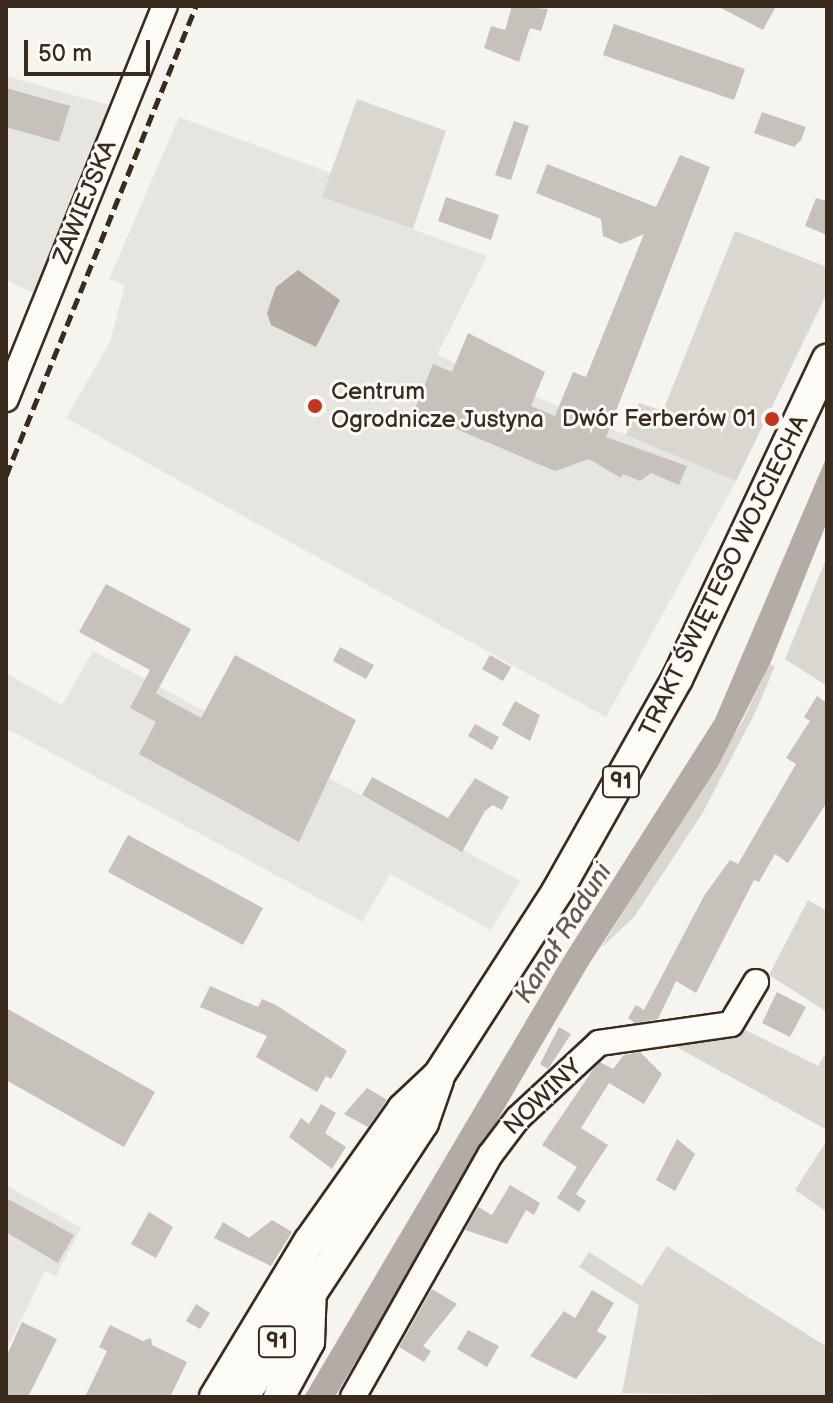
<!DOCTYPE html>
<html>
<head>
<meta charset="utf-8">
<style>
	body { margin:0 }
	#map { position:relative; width:833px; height:1403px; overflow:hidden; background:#f5f4ee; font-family:"Balsamiq Sans",sans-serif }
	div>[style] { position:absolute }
	.built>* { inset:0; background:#e7e5df }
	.green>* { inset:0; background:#dad6d0 }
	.water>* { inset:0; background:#b4aca4 }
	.building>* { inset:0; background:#c7c1bb }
	.roads { filter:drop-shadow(2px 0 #3b2a1e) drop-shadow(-2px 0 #3b2a1e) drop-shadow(0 2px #3b2a1e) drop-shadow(0 -2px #3b2a1e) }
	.minor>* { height:24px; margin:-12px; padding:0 12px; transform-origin:12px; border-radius:12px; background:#fdfcf7 }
	.major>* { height:30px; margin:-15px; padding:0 15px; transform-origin:15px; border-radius:15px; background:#fdfcf7 }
	.rail>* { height:5px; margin-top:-2.5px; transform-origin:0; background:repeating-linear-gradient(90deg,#3b2a1e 0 12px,transparent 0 18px) }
	.dots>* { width:22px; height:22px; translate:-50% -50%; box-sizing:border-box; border:4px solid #fdfcf7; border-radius:50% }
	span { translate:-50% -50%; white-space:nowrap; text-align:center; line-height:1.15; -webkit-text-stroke:6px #fdfcf7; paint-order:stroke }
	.shield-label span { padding:2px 6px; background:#fdfcf7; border:2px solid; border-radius:6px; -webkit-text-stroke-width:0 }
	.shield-label { font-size:22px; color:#3b2a1e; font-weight:700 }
	.street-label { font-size:24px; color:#3b2a1e }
	.poi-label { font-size:24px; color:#3b2a1e }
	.left { translate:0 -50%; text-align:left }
	.right { translate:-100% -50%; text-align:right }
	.water-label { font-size:26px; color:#65584d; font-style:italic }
	.frame { position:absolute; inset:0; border:8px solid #3b2a1e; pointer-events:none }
	.scale { position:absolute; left:24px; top:40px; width:126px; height:36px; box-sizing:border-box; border:4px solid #3b2a1e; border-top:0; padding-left:10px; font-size:24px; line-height:28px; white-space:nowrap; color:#3b2a1e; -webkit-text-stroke:6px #fdfcf7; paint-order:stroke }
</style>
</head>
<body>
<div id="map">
	<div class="built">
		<i style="clip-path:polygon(6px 76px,115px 107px,37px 295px,6px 280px)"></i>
		<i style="clip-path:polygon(179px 117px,331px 173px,323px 197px,487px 256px,437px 355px,736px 481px,606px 717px,66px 418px,110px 342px,125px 285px,109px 279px)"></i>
		<i style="clip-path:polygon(93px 651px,520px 881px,491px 930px,390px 874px,362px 922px,6px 728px,6px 673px,62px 705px)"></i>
		<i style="clip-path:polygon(6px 1185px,81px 1228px,56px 1276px,45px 1271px,6px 1351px)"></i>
	</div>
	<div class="green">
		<i style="clip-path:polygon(357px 99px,446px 131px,413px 229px,322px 197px)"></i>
		<i style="clip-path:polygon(735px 231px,827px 267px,827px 293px,736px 481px,626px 435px,639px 403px,663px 411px)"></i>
		<i style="clip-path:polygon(827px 557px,827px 686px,785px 659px)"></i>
		<i style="clip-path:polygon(770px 664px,775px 666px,757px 709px,702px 814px,634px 917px,601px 948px,742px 722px)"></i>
		<i style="clip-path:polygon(808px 900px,827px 911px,827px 1012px,769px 975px)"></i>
		<i style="clip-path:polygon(743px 1029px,818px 1066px,827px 1051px,827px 1130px,664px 1040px)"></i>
		<i style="clip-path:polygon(827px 1140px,827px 1212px,795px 1190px)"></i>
		<i style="clip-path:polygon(667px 1246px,827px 1347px,827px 1397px,622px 1393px,639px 1305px,579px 1267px,589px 1252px,642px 1286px)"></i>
	</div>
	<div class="water">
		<i style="clip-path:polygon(298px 270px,340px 300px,316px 347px,271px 325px,267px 313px,276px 287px)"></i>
		<i style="clip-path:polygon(827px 456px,827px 522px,770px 664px,718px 766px,589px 964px,335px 1397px,304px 1397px,562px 960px,715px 719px)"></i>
	</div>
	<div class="building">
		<i style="clip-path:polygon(512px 6px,548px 9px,541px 31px,530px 28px,519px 62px,484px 48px,491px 26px,505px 30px)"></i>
		<i style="clip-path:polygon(776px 6px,763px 30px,721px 8px,722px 6px)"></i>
		<i style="clip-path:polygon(614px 24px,745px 69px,734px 100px,603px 55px)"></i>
		<i style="clip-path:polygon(6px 88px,70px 106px,59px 142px,6px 127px)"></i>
		<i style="clip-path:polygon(762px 112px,806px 127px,801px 140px,794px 147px,754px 133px)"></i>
		<i style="clip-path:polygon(514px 121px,529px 126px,511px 180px,495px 175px)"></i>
		<i style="clip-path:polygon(680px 155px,710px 167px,606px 437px,687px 466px,679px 485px,651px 473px,640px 481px,623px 474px,621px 478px,589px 459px,555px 471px,414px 411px,433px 364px,452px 372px,468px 333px,545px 372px,531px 406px,555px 416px,573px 372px,586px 377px,644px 234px,621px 244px,603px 236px,601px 219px,536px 193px,547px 164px,656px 207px)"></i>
		<i style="clip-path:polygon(446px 197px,499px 215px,491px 240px,438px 221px)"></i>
		<i style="clip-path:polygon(816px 198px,827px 201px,827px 235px,805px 226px)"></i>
		<i style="clip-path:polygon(106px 584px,191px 629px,156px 693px,164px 698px,201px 718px,235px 655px,356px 720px,299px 842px,139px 754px,156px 722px,130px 708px,150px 670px,79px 632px)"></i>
		<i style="clip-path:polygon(340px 647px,374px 665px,366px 679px,333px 661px)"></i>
		<i style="clip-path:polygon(490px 655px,511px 667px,503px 681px,482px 669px)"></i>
		<i style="clip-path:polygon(817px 696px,827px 703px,827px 802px,788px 863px,775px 854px,759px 882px,754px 880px,696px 993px,676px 981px,658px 1019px,635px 1023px,628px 1018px,636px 1005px,644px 1010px,704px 896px,730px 860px,738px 864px,796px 764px,786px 758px,810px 721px,804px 717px)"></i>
		<i style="clip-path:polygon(515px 701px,540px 715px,530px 741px,502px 725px)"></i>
		<i style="clip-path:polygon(475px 724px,499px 737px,492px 750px,468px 736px)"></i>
		<i style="clip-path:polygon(372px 777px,448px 818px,475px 778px,509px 797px,502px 810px,493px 805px,485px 811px,462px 852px,362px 795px)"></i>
		<i style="clip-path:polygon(128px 835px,263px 908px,243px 945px,108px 872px)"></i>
		<i style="clip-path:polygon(210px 986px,258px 1007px,262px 999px,276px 1005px,347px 1051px,331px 1079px,326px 1076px,317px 1092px,256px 1057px,267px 1036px,200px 1007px)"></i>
		<i style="clip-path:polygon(777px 992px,806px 1007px,790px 1037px,762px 1023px)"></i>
		<i style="clip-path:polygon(6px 1008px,155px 1092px,124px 1147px,6px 1080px)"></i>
		<i style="clip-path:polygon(559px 1027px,571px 1034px,548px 1069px,540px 1064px)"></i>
		<i style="clip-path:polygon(640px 1052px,662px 1074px,644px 1104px,609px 1083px,581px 1128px,608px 1145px,576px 1194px,586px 1201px,579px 1212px,557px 1198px,577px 1167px,542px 1145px,594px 1068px,600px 1062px,613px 1069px,624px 1055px)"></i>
		<i style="clip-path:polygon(367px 1088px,387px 1100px,368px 1127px,344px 1114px)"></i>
		<i style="clip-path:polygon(321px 1104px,336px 1113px,325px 1133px,346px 1147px,332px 1169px,289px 1137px,301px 1118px,309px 1124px)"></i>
		<i style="clip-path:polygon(677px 1139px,695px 1154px,675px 1191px,656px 1180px)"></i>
		<i style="clip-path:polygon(510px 1185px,540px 1203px,534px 1215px,526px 1210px,507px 1244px,465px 1230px,478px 1207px,492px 1215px)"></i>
		<i style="clip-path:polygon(6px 1198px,74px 1235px,58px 1263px,6px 1232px)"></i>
		<i style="clip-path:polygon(149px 1212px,173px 1227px,156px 1258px,131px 1244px)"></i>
		<i style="clip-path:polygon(272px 1220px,292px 1232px,271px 1266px,214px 1238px,223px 1222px,249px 1238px)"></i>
		<i style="clip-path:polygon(432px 1289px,457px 1304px,423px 1346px,431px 1351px,424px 1362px,399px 1347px)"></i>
		<i style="clip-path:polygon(592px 1290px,614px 1303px,597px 1331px,607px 1337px,576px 1379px,530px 1356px,564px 1311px,575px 1318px)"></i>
		<i style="clip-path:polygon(196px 1304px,210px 1313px,200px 1329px,186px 1321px)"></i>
		<i style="clip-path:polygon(22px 1322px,57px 1339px,28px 1397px,6px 1397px,6px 1357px)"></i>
		<i style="clip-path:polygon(110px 1325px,143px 1341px,151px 1338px,152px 1345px,187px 1362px,170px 1397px,85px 1397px,107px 1351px,99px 1347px)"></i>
		<i style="clip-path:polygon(468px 1330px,499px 1346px,487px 1367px,457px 1349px)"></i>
	</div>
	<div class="roads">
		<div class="minor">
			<i style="left:6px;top:399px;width:424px;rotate:-68deg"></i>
			<i style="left:353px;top:1397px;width:278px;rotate:-60.5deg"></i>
			<i style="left:490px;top:1155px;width:46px;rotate:-52.9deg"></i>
			<i style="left:518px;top:1118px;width:110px;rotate:-42.8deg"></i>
			<i style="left:599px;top:1043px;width:133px;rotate:-8.2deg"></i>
			<i style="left:731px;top:1024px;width:49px;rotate:-59.2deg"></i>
		</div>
		<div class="major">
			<i style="left:215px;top:1397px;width:181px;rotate:-58.8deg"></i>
			<i style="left:309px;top:1242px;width:163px;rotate:-54.7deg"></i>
			<i style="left:403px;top:1109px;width:50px;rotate:-43.4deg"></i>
			<i style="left:439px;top:1075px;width:220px;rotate:-57.2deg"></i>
			<i style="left:558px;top:890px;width:242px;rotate:-60.6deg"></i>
			<i style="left:677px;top:679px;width:353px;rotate:-64.8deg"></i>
			<i style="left:243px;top:1397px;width:328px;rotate:-56.7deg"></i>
			<i style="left:423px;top:1123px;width:46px;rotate:-70.8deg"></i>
			<i style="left:279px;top:1397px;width:63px;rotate:-61.4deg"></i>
			<i style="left:309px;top:1342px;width:55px;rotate:-87.9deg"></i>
		</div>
	</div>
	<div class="rail">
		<i style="left:6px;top:476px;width:507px;rotate:-67.99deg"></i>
	</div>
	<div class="dots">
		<i style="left:315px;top:406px;background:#c8321e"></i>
		<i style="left:772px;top:419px;background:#c8321e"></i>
	</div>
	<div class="shield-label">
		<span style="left:621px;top:782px">91</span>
		<span style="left:277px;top:1342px">91</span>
	</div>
	<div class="street-label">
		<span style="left:85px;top:202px;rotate:-68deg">ZAWIEJSKA</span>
		<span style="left:724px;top:576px;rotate:-64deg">TRAKT ŚWIĘTEGO WOJCIECHA</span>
		<span style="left:543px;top:1097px;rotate:-44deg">NOWINY</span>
	</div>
	<div class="poi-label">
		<span class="left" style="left:331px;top:406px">Centrum<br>Ogrodnicze Justyna</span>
		<span class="right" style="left:756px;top:419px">Dwór Ferberów 01</span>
	</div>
	<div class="water-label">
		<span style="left:564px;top:934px;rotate:-58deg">Kanał Raduni</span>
	</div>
	<div class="frame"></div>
	<div class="scale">50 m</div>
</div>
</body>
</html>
